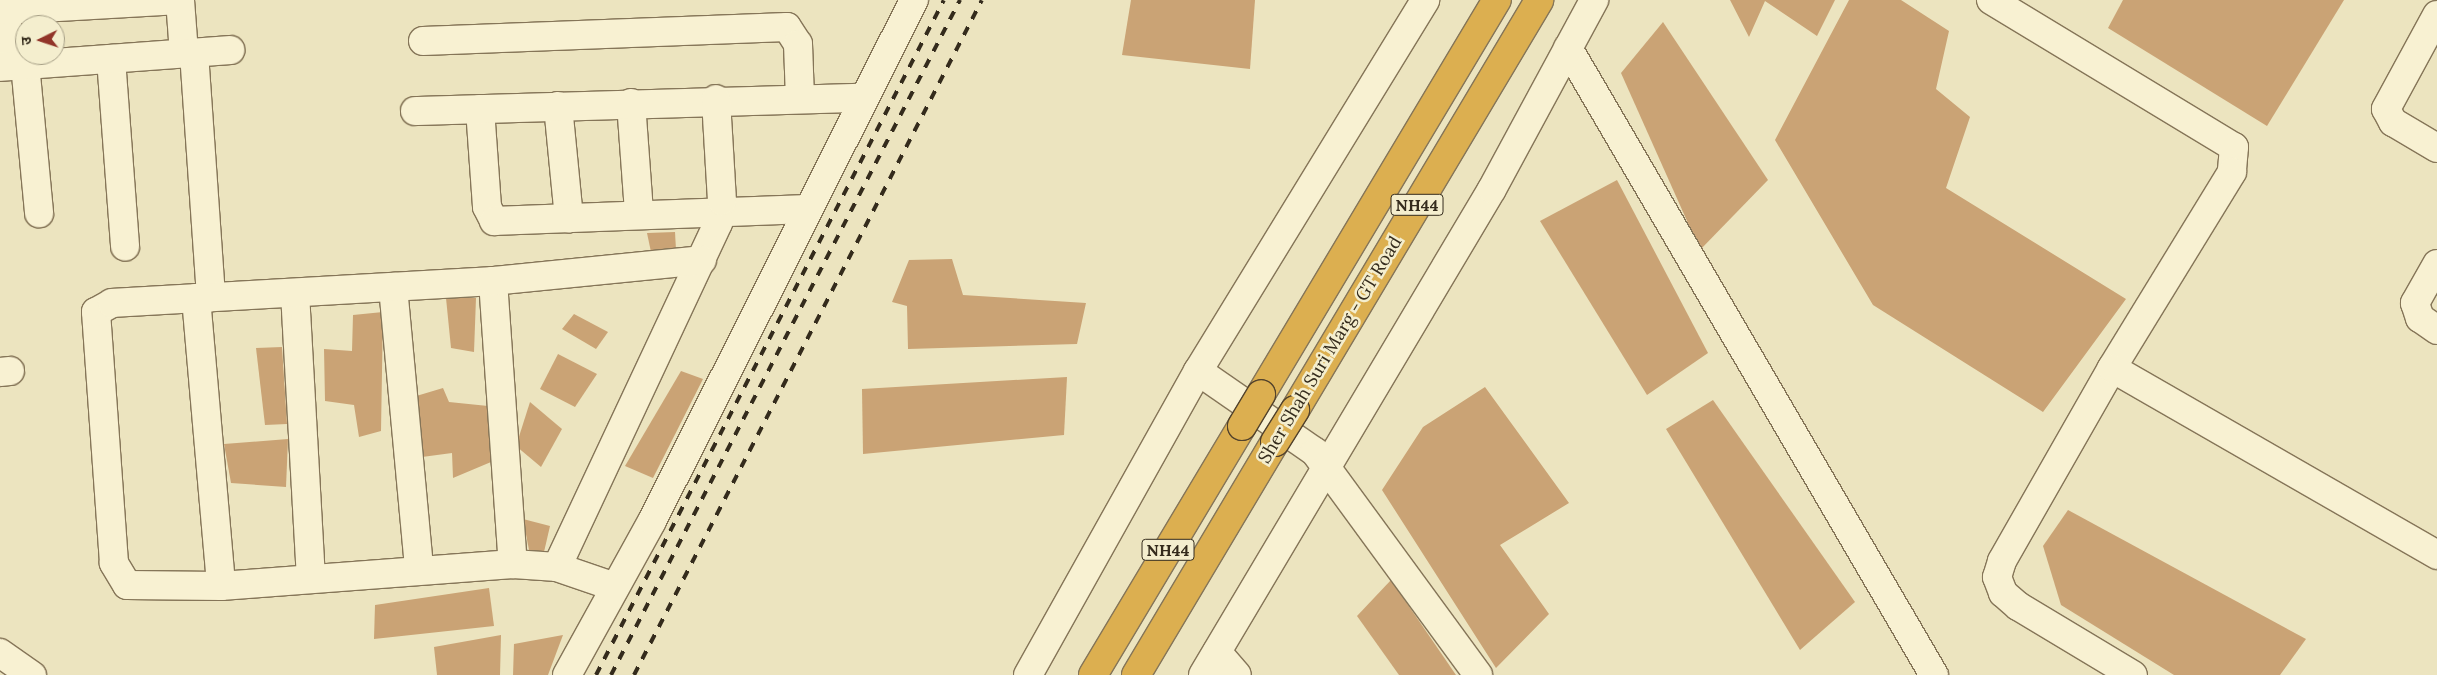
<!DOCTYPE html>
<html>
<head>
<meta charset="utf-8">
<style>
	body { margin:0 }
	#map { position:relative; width:2437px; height:675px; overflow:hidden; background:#ece4bf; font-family:Lora,"Noto Sans Devanagari",serif }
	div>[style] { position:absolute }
	.building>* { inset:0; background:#caa375 }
	.roads { filter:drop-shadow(1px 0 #857558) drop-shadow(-1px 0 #857558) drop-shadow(0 1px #857558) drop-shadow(0 -1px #857558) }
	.minor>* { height:28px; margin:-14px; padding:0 14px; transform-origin:14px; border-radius:14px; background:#f8f1d2 }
	.highway>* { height:28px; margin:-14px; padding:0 14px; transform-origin:14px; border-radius:14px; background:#dcaf50 }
	.rail>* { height:4px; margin-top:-2px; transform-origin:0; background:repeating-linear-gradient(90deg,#342b1c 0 9px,transparent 0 18px) }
	.bridges { filter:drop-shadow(1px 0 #52422c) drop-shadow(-1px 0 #52422c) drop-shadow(0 1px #52422c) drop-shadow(0 -1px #52422c) }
	.highway-bridge>* { height:28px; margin:-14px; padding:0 14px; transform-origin:14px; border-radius:14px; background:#dcaf50 }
	span { translate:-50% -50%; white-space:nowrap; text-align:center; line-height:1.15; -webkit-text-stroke:5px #f4eece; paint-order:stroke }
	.shield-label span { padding:1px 4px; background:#f4eece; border:1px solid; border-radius:4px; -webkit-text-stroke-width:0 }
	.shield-label { font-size:16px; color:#342b1c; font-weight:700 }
	.street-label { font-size:18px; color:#342b1c }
	.north { position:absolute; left:15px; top:15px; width:50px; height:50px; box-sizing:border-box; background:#f4eece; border:1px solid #a7a087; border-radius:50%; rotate:266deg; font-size:14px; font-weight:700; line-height:20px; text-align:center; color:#342b1c }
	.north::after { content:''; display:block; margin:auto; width:18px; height:22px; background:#923529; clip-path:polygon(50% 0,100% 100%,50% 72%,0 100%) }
</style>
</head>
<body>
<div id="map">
	<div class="building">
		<i style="clip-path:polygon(1131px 0,1255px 0,1250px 69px,1122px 55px)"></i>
		<i style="clip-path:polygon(1730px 0,1835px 0,1817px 36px,1765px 1px,1749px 37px)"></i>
		<i style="clip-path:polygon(1849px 0,1901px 0,1949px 31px,1936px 89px,1970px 117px,1946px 188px,2126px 299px,2043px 412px,1873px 305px,1775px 140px)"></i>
		<i style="clip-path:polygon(2123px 0,2344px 0,2267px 126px,2108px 28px)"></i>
		<i style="clip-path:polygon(1663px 22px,1768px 180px,1700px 250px,1621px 73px)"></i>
		<i style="clip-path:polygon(1617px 180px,1708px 353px,1647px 395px,1540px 221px)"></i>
		<i style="clip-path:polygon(675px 232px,676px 250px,651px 252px,647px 233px)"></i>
		<i style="clip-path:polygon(952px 259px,963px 295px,1086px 303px,1077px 344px,908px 349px,907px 306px,892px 302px,909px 260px)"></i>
		<i style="clip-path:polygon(446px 298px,476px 298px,474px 352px,451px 348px)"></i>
		<i style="clip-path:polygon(383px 312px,381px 431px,359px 437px,354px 405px,325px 401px,324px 349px,352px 351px,353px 315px)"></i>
		<i style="clip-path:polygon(574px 314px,608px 332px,596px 349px,562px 329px)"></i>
		<i style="clip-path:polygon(282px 347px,287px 424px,265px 425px,256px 348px)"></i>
		<i style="clip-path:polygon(558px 354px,597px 374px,575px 407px,540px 389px)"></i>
		<i style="clip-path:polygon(681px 371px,703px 379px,653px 478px,625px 466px)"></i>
		<i style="clip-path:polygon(1067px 377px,1064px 435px,863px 454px,862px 389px)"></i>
		<i style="clip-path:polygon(1485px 387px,1569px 503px,1500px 545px,1549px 614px,1496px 668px,1382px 490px,1423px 427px)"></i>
		<i style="clip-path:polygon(443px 388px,449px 402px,488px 406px,491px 462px,453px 478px,452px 453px,422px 457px,413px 397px)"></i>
		<i style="clip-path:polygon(1713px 400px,1855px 602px,1800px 650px,1666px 429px)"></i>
		<i style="clip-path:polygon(530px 402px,562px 429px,541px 467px,516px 446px)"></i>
		<i style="clip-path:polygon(288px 439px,286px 487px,231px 483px,224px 444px)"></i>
		<i style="clip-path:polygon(2068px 510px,2306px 639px,2280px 675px,2174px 675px,2061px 605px,2043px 546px)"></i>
		<i style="clip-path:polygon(523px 519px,550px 526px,544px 552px,529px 550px)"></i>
		<i style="clip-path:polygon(1391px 580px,1456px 675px,1399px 675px,1357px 616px)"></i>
		<i style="clip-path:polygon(489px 588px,494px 626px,374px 639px,375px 605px)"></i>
		<i style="clip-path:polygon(501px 635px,500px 675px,437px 675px,434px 647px)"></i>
		<i style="clip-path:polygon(563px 635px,548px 675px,513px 675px,514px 644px)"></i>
	</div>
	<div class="roads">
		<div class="minor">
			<i style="left:5px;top:0;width:66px;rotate:85.7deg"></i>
			<i style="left:180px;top:0;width:53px;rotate:85.7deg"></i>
			<i style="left:1991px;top:0;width:284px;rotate:31.2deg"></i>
			<i style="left:2234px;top:147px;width:25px;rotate:95deg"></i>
			<i style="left:2232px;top:172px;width:230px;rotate:121.5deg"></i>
			<i style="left:2112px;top:368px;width:222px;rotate:119.7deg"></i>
			<i style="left:2002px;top:561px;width:17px;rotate:107deg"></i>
			<i style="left:1997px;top:577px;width:17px;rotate:69deg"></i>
			<i style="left:2003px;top:593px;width:20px;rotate:41deg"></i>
			<i style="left:2018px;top:606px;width:134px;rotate:31deg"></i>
			<i style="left:6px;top:10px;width:174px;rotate:-3.3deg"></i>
			<i style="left:2437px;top:15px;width:107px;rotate:118.5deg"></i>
			<i style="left:2386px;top:109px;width:15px;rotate:62deg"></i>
			<i style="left:2393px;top:122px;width:51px;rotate:30.6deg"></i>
			<i style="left:423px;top:41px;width:364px;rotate:-2.2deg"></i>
			<i style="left:787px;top:27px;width:20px;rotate:57deg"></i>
			<i style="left:798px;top:44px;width:54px;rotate:87.9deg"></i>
			<i style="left:1568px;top:48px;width:726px;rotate:59.73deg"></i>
			<i style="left:194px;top:53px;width:245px;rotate:86deg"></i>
			<i style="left:111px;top:59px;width:188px;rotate:85.7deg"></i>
			<i style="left:25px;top:64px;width:150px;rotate:84.6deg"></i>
			<i style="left:0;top:67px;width:231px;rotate:-4.2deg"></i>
			<i style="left:631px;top:103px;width:110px;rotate:85.8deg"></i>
			<i style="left:558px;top:106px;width:113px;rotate:84.4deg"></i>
			<i style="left:480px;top:109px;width:98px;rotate:85.9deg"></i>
			<i style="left:487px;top:207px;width:16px;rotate:63deg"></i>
			<i style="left:494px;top:221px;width:313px;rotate:-2.2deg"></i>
			<i style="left:415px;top:111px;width:449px;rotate:-1.7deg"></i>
			<i style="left:2437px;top:264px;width:45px;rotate:119.4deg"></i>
			<i style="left:2415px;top:303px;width:16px;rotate:72deg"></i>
			<i style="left:2420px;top:318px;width:21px;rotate:35deg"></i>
			<i style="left:493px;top:281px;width:284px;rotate:86deg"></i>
			<i style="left:393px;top:287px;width:282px;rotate:84.7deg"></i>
			<i style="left:295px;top:293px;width:285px;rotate:86.8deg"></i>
			<i style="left:196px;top:298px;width:289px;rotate:85deg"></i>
			<i style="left:2112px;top:368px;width:375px;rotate:29.9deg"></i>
			<i style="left:1198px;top:371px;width:142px;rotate:34.7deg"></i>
			<i style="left:1315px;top:452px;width:276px;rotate:53.8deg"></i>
			<i style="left:0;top:372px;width:10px;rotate:-6deg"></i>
			<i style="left:557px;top:567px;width:380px;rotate:-64.9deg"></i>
			<i style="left:718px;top:223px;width:22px;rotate:-80deg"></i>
			<i style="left:722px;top:201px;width:102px;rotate:-93.4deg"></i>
			<i style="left:615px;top:587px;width:61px;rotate:-161deg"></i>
			<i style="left:557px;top:567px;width:44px;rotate:-176.1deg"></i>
			<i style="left:513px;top:564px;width:293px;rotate:175.7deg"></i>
			<i style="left:221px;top:586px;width:94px;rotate:-179.4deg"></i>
			<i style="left:127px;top:585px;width:26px;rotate:-121deg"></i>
			<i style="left:114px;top:563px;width:252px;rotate:-94.1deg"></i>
			<i style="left:96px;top:312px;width:18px;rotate:-29deg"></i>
			<i style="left:112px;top:303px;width:382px;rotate:-3.3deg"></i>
			<i style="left:493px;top:281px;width:210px;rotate:-5.7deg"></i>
			<i style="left:1217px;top:652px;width:30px;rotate:49deg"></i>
			<i style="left:0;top:653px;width:39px;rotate:35deg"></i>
			<i style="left:567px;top:675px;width:176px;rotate:-61.1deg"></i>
			<i style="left:652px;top:521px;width:583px;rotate:-63.3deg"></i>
			<i style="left:1028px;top:675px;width:348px;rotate:-60.8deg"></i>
			<i style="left:1198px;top:371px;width:435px;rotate:-58.5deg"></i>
			<i style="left:1203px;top:675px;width:565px;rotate:-59.26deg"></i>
			<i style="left:1492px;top:189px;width:215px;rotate:-61.6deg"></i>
		</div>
		<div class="highway">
			<i style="left:1261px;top:394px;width:459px;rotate:-59.1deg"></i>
			<i style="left:1295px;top:410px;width:477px;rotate:-59.2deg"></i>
			<i style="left:1093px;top:675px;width:290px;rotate:-59.1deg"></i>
			<i style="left:1136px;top:675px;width:271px;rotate:-59.2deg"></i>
		</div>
	</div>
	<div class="rail">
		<i style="left:596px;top:675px;width:759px;rotate:-62.73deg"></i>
		<i style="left:611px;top:675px;width:760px;rotate:-62.66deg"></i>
		<i style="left:634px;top:675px;width:759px;rotate:-62.73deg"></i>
	</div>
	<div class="bridges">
		<div class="highway-bridge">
			<i style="left:1242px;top:426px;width:37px;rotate:-59deg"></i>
			<i style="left:1275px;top:442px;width:38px;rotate:-58deg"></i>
		</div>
	</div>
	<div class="shield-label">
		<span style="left:1417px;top:205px">NH44</span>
		<span style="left:1168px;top:550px">NH44</span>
	</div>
	<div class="street-label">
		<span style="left:1330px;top:350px;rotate:-59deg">Sher Shah Suri Marg - GT Road</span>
	</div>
	<div class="north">उ</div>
</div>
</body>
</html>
